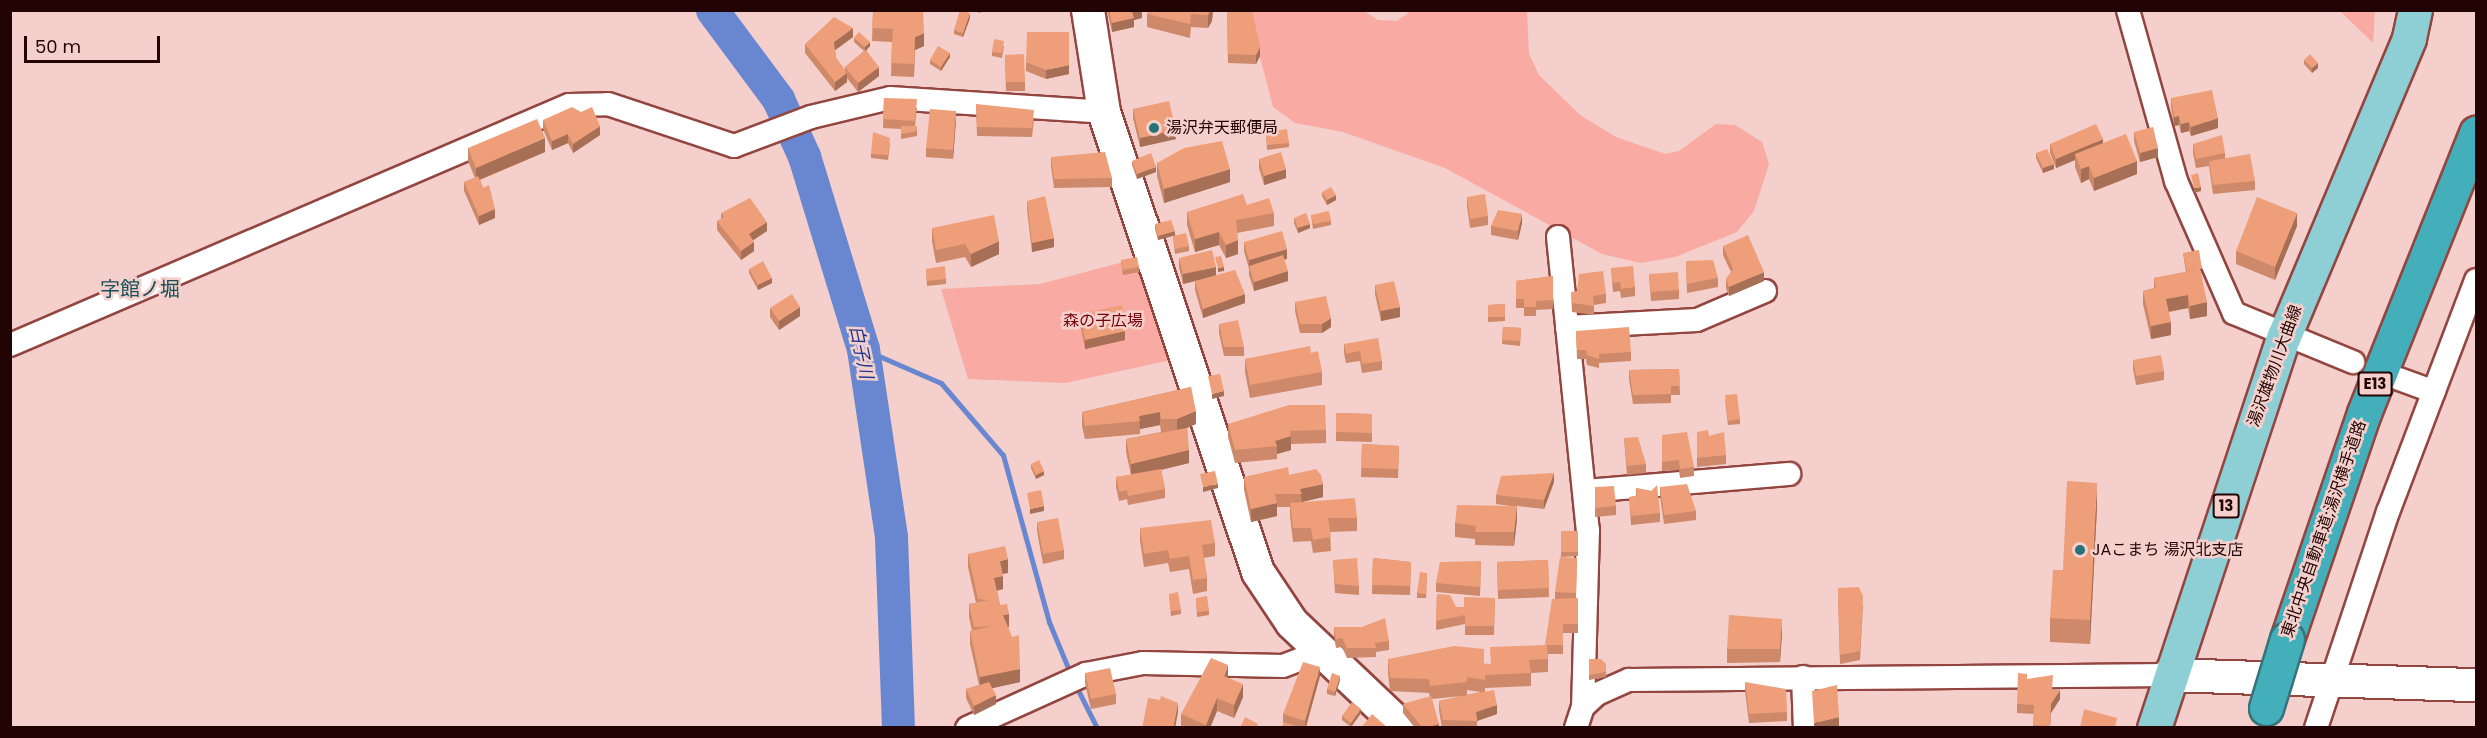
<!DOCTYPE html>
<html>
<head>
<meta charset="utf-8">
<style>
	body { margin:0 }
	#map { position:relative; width:2487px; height:738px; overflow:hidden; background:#f4cfcb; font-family:Poppins,"Noto Sans JP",sans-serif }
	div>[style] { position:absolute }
	.green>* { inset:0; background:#f9aaa2 }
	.stream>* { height:5px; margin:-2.5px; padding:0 2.5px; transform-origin:2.5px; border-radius:2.5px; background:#6987d0 }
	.river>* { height:33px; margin:-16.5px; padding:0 16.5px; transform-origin:16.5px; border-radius:16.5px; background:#6987d0 }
	.roads { filter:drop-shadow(2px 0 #93453f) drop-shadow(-2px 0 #93453f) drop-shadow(0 2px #93453f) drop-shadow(0 -2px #93453f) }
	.street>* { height:22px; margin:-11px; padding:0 11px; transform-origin:11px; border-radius:11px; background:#fff }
	.secondary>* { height:32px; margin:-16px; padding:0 16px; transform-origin:16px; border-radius:16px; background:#fff }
	.primary>* { height:33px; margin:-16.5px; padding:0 16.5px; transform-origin:16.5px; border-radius:16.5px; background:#8ecfd6 }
	.highway>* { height:33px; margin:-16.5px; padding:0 16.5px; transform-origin:16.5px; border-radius:16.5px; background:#43afbb }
	.bridges { filter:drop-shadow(2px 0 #37737b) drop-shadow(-2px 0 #37737b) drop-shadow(0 2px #37737b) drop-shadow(0 -2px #37737b) }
	.highway-bridge>* { height:33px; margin:-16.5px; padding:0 16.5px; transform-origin:16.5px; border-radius:16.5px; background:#43afbb }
	.wall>* { inset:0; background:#cd8969 }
	.shaded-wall>* { inset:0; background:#a76f55 }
	.building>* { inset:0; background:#ee9f7a }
	.dots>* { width:16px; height:16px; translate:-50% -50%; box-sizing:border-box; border:3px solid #f4cfcb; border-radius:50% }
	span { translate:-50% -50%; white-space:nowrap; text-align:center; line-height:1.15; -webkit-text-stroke:5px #f4cfcb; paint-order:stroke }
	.shield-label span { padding:2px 4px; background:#f4cfcb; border:2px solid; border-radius:4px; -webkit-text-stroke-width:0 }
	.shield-label { font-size:15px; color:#210403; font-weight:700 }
	.poi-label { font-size:16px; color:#210403 }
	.left { translate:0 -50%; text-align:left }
	.park-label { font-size:16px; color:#740009 }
	.street-label { font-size:16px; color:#210403 }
	.water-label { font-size:18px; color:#1d398e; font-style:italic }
	.quarter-label { font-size:20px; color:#155157 }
	.frame { position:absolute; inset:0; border:12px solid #210403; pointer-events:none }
	.scale { position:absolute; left:24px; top:36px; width:136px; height:27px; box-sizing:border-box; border:3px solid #210403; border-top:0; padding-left:8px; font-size:18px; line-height:21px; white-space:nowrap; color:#210403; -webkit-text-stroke:4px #f4cfcb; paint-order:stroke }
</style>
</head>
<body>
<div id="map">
	<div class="green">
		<i style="clip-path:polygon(1248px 11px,1364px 11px,1378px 20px,1397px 21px,1411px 11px,1527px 11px,1529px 54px,1539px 75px,1580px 115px,1616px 137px,1665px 154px,1679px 151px,1716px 124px,1735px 125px,1762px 142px,1769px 164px,1754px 211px,1737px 232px,1675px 257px,1641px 263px,1602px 254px,1445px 168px,1343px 132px,1295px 123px,1273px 107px)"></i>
		<i style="clip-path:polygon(2340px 11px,2375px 11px,2373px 43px)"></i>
		<i style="clip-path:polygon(1142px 257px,1171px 360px,1065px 383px,968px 379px,941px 289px,1040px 284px)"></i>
	</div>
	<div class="stream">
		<i style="left:863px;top:349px;width:85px;rotate:23.6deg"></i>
		<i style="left:941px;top:383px;width:95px;rotate:49.3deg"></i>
		<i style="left:1003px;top:455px;width:173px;rotate:74.6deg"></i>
		<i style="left:1049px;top:622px;width:57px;rotate:67.5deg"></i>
		<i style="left:1075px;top:684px;width:49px;rotate:63.4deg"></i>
	</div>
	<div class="river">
		<i style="left:712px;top:10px;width:111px;rotate:53.4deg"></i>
		<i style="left:778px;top:99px;width:63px;rotate:65.5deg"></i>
		<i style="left:804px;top:156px;width:202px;rotate:73deg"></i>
		<i style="left:863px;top:349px;width:190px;rotate:81.5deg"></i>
		<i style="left:891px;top:537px;width:191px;rotate:87.9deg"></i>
	</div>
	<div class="roads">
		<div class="street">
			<i style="left:2128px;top:10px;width:178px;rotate:74.3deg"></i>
			<i style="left:2176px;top:181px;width:144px;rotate:66.3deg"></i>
			<i style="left:2234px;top:313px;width:129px;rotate:22.4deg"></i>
			<i style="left:1558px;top:237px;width:295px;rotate:84.2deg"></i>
			<i style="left:1588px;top:530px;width:177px;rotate:91.6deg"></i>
			<i style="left:1567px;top:327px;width:130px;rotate:-3.1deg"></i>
			<i style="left:1697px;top:320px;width:74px;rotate:-23.1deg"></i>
			<i style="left:10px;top:345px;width:608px;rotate:-23.24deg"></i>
			<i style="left:569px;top:105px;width:39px;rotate:-1deg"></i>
			<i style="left:608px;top:104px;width:133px;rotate:18.4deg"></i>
			<i style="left:734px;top:146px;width:82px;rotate:-20.6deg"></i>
			<i style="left:811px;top:117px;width:81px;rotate:-13.5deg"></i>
			<i style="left:890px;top:98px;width:214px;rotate:3.7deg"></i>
			<i style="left:2399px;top:379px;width:37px;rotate:20deg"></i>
			<i style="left:1585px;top:491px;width:205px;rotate:-4.8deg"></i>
			<i style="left:1803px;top:677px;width:51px;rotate:87.8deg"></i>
			<i style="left:967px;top:728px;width:131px;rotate:-24.4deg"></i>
			<i style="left:1086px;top:674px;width:58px;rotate:-10.9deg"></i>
			<i style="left:1143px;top:663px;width:140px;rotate:1.2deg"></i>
			<i style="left:1283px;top:666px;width:39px;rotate:-21deg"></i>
			<i style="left:1576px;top:728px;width:22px;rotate:-72deg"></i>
			<i style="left:1583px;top:707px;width:19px;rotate:-43deg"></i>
			<i style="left:1597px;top:694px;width:35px;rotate:-24deg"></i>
			<i style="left:1629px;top:680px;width:540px;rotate:-0.53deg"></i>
			<i style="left:2316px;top:728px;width:228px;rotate:-71.6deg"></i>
			<i style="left:2388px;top:512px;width:248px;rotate:-69.2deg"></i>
		</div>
		<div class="secondary">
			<i style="left:1088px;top:10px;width:103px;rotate:81.1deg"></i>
			<i style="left:1104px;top:112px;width:485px;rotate:71.5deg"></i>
			<i style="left:1258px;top:572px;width:61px;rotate:56.3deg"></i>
			<i style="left:1292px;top:623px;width:153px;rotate:43.4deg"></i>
			<i style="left:2169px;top:675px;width:307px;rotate:1.9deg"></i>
		</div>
		<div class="primary">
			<i style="left:2154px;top:728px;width:413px;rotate:-71.7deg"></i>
			<i style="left:2284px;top:336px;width:323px;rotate:-67.2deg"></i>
			<i style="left:2409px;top:38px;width:29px;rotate:-78deg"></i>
		</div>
		<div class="highway">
			<i style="left:2287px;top:639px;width:239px;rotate:-71.2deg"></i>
			<i style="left:2364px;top:413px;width:302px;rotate:-68.2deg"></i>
		</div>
	</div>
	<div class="bridges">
		<div class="highway-bridge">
			<i style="left:2266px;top:708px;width:72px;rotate:-73.1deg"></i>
		</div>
	</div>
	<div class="wall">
		<i style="clip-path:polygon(977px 10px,993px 10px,978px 13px)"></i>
		<i style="clip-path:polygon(1107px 10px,1142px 10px,1142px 18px,1134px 20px,1134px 27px,1112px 32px)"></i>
		<i style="clip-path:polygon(1147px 10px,1213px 10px,1212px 21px,1208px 28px,1191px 27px,1190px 38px,1147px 27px)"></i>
		<i style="clip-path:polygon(1227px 10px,1260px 56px,1256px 64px,1228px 63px)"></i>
		<i style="clip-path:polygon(873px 12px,924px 46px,915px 50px,914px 77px,891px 76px,892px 42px,872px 41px)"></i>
		<i style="clip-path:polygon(970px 18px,963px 37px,954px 34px,954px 30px)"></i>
		<i style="clip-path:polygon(853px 37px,835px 50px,836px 58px,845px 70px,845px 67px,864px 51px,854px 42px,854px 38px,870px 46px,866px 50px,879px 76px,858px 92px,847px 78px,847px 82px,835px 91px,805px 53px,805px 44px)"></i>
		<i style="clip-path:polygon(1004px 46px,1002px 58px,992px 56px,992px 52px)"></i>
		<i style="clip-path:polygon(1005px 55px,1025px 82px,1025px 91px,1006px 91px)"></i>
		<i style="clip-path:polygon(950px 57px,941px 71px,930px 64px,930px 60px)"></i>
		<i style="clip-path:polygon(2304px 60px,2318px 68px,2312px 73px,2304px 64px)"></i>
		<i style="clip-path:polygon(1026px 62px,1069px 74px,1046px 79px,1026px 71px)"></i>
		<i style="clip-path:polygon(884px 98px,917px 108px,915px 126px,917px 126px,917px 136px,901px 139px,901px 129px,883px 128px)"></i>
		<i style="clip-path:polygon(2171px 98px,2218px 128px,2191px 136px,2189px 131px,2181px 133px,2179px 125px,2174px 126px,2171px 107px)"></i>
		<i style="clip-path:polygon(976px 104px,1034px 119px,1032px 137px,977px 136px)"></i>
		<i style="clip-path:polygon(1133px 109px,1176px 139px,1140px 147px,1133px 118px)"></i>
		<i style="clip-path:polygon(543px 120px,600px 135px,573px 153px,568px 143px,552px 150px,543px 129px)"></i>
		<i style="clip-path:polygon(956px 120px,953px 159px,926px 157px,926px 148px)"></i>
		<i style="clip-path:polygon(1266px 132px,1289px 143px,1289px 147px,1267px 150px)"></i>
		<i style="clip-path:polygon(2134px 132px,2158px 157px,2140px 162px,2134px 141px)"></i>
		<i style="clip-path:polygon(890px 143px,888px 160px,871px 158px,871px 154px)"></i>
		<i style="clip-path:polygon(2103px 143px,2137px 174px,2094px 191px,2089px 179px,2081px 183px,2075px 167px,2075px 160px,2056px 168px,2050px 153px,2050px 144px)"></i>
		<i style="clip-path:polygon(2193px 144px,2225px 153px,2225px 158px,2255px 181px,2255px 190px,2213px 194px,2209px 166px,2196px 168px,2193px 153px)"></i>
		<i style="clip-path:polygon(468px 148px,545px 152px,480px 180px,495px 218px,479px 225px,464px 191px,464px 182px,475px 178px,468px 161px)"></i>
		<i style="clip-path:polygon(2036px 153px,2054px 169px,2043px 173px,2036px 158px)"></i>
		<i style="clip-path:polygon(1051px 157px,1112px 178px,1112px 187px,1054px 188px,1051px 166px)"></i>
		<i style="clip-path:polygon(1259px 159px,1286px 178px,1264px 185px,1259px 168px)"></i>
		<i style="clip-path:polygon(1132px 161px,1156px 172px,1137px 179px,1132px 165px)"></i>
		<i style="clip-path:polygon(1157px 163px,1230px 182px,1164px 203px,1157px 176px)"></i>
		<i style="clip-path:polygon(1322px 192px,1336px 200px,1327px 205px,1322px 196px)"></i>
		<i style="clip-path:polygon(1467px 197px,1488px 216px,1488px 225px,1470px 228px,1467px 206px)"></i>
		<i style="clip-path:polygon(1027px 201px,1054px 247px,1032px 252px,1027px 210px)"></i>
		<i style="clip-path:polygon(1247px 205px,1274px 213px,1274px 226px,1237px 233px,1238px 254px,1226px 258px,1219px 245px,1195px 252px,1187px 225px,1187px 212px)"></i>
		<i style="clip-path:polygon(721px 213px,767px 231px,753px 240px,754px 251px,741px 260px,717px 230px,717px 221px,721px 219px)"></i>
		<i style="clip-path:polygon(1311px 215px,1331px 221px,1331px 225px,1313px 229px)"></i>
		<i style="clip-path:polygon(1294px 218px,1310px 228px,1298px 233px,1294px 223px)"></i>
		<i style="clip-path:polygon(1522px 223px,1518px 240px,1491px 235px,1491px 226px)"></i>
		<i style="clip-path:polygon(1155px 224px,1175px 235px,1189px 246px,1189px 251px,1175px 254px,1173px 236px,1158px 240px,1155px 229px)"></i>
		<i style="clip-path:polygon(2297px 226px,2275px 280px,2236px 264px,2236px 251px)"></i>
		<i style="clip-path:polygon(932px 228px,999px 254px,971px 267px,965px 257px,936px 263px,932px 241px)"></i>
		<i style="clip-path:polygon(1244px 242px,1287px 259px,1284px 259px,1288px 281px,1254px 291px,1249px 275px,1249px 269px,1244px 251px)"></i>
		<i style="clip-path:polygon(1723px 246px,1764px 281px,1729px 296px,1726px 288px,1726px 279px,1731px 272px,1723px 255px)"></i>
		<i style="clip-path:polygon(2183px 253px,2202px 274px,2201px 274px,2207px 316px,2190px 319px,2188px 308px,2169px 312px,2171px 335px,2151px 339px,2143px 304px,2143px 291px,2154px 288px,2154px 278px,2186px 272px)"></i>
		<i style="clip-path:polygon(1179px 258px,1216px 276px,1245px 303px,1203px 318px,1195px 290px,1195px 281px,1202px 279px,1183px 284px,1179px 267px)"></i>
		<i style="clip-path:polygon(1121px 260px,1139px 267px,1139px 272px,1123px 275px)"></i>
		<i style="clip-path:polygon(1686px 261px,1718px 278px,1718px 287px,1687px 293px)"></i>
		<i style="clip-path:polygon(1611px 268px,1635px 287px,1635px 296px,1621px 298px,1620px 291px,1613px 292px)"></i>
		<i style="clip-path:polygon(749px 269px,772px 283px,758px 290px,749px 273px)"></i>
		<i style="clip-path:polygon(926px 269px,946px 279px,946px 284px,927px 286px)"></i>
		<i style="clip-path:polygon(1649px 274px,1679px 290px,1679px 299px,1651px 301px)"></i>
		<i style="clip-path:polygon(1553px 276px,1553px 309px,1536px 310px,1536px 316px,1524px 316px,1524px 308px,1516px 308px,1516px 281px)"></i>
		<i style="clip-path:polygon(1375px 285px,1400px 317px,1381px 321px,1375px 294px)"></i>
		<i style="clip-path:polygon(1571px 292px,1606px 294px,1606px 303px,1594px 305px,1594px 315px,1572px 312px)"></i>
		<i style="clip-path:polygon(1295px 302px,1331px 327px,1322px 333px,1300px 333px,1295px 311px)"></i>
		<i style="clip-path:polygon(1505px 304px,1505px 321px,1488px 322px,1488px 305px)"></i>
		<i style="clip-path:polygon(770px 308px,800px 316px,779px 330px,770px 317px)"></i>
		<i style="clip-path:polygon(1080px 314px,1125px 340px,1085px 349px,1080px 323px)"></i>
		<i style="clip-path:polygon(1219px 324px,1244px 347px,1244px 356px,1224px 356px,1219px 333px)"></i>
		<i style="clip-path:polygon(1503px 327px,1521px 328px,1520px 346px,1502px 344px)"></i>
		<i style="clip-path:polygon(1576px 331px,1631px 352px,1631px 361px,1599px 363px,1599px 368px,1587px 365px,1586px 359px,1577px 359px)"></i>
		<i style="clip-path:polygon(1344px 344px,1382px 361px,1382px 370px,1362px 373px,1360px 361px,1346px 363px,1344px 353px)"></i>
		<i style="clip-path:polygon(1311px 353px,1322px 372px,1322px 385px,1250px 398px,1245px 372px,1245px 359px)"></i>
		<i style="clip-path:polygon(2133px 360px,2164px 371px,2164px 380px,2136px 385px,2133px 369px)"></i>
		<i style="clip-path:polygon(1679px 369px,1680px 395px,1671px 395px,1671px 403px,1633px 404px,1629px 379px,1629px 370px)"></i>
		<i style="clip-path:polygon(1191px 387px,1196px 424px,1187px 428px,1189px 463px,1161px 470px,1165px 489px,1165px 498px,1128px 505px,1127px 499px,1119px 501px,1116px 487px,1116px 477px,1131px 475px,1126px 452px,1126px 439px,1161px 432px,1160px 425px,1140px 429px,1140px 434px,1085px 439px,1082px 426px,1082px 412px)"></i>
		<i style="clip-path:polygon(1725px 400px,1740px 419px,1740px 424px,1728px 425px)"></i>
		<i style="clip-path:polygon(1336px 413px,1372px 414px,1372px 442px,1336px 441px)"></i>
		<i style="clip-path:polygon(1228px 424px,1326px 430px,1326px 443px,1291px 444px,1291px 450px,1277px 454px,1277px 459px,1235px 463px,1228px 437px)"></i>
		<i style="clip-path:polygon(1697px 432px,1726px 455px,1726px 464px,1697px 467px)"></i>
		<i style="clip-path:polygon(1662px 435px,1694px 467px,1694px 476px,1680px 478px,1679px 470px,1662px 471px)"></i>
		<i style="clip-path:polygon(1624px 438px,1646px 464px,1646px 473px,1627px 475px)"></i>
		<i style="clip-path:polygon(1362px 444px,1399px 446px,1398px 478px,1361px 477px)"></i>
		<i style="clip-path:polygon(1031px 464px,1044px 475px,1036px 479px,1031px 468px)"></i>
		<i style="clip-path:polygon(1289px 475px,1323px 497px,1302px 502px,1357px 518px,1357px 531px,1330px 532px,1331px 551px,1313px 553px,1311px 541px,1293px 542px,1290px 516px,1290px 507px,1277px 507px,1277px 516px,1251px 522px,1244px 490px,1244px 477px)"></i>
		<i style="clip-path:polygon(1554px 482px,1544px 509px,1517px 506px,1517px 519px,1514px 546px,1475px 545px,1475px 539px,1455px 537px,1455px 523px,1511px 506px,1496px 504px,1496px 495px)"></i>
		<i style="clip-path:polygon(1595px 487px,1616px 506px,1616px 515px,1595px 517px)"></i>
		<i style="clip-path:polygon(1660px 487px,1696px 511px,1696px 520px,1664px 524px,1660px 496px)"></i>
		<i style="clip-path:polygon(1636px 488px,1651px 491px,1660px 513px,1660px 522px,1631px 525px,1629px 497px,1636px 496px)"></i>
		<i style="clip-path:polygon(2097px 507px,2090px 644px,2050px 642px,2050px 618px,2063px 570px)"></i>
		<i style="clip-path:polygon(1037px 522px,1064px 550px,1064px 559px,1043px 564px,1037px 531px)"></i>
		<i style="clip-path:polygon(1140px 528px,1215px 543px,1215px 556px,1204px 558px,1207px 578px,1207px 591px,1193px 594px,1189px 569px,1170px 572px,1168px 563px,1144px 567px,1140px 541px)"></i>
		<i style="clip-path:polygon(1561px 531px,1578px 531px,1578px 556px,1561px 557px)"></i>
		<i style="clip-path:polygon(968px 554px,1008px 573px,1002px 574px,1003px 589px,997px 591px,1000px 605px,1009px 627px,1008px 627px,1020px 682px,992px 688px,996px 704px,974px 715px,966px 698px,966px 689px,979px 685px,970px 644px,970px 631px,972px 631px,969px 617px,969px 604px,976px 603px,968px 567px)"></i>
		<i style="clip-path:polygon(1373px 558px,1411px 562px,1410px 595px,1372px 594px)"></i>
		<i style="clip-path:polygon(evenodd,1577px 558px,1576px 598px,1578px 598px,1578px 633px,1563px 633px,1563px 654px,1548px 654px,1548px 672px,1531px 673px,1531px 686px,1485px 688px,1485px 691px,1497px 714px,1477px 721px,1477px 728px,1442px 728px,1439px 710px,1439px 701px,1462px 696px,1432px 699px,1439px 728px,1415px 728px,1403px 713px,1403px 704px,1430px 697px,1429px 693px,1390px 691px,1388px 673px,1388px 659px,1490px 664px,1545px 645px,1555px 599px,1555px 592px,1577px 558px,1467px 690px,1481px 692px,1467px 695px,1467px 690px)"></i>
		<i style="clip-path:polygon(1333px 560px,1359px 586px,1359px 595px,1335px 593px)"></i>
		<i style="clip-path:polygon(1548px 560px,1549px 597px,1498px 599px,1497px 562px)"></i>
		<i style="clip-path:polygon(1481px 561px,1480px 596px,1436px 592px,1436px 583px)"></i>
		<i style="clip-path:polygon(1427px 573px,1426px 598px,1417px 598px,1417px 593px)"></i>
		<i style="clip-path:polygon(1169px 594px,1181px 610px,1181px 614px,1171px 616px)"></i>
		<i style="clip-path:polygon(1437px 594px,1456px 607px,1464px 607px,1495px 598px,1494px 635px,1465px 635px,1465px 624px,1436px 630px)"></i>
		<i style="clip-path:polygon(1838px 597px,1863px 605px,1860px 660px,1840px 664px)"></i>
		<i style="clip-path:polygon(1196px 598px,1209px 611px,1209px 615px,1197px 617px)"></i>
		<i style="clip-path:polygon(1334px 627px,1389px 641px,1389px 650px,1376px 652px,1376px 657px,1347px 658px,1342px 647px,1336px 648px,1334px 636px)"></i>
		<i style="clip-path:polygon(1782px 633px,1780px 662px,1727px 663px,1727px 649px)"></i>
		<i style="clip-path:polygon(1589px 659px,1606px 664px,1606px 677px,1589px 680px)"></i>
		<i style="clip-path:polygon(1085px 673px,1116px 694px,1116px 704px,1091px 709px,1085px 683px)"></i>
		<i style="clip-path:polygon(1320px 676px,1306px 728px,1297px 728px,1283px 723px,1283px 714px)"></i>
		<i style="clip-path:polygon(1228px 678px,1243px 697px,1234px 718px,1217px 711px,1210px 728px,1181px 728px,1181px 714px)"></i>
		<i style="clip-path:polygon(2027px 679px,2052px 690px,2060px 699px,2051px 713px,2050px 728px,2033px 728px,2034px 714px,2017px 713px,2017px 704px)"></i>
		<i style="clip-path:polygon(1340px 680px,1335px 696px,1327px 694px,1327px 689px)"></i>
		<i style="clip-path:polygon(1745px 682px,1787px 712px,1787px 721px,1749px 723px,1745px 691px)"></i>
		<i style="clip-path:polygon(1361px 713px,1351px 727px,1342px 720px,1342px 716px)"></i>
	</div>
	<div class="shaded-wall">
		<i style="clip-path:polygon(1134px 10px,1142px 10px,1142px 18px,1134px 20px,1134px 27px,1112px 32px,1112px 23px)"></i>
		<i style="clip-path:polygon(1211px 10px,1213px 10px,1212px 21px,1208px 28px,1208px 15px)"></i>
		<i style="clip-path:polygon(970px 13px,970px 18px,963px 37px,963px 33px)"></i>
		<i style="clip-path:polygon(853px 28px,853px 37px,834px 51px,834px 42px)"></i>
		<i style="clip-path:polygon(924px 33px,924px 46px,915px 50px,914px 77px,915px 37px)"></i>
		<i style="clip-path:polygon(870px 42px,870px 46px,865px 52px,865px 47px)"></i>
		<i style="clip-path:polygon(1260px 47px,1260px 56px,1256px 64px,1256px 55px)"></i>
		<i style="clip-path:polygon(950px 53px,950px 57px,941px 71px,941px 67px)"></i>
		<i style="clip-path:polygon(2318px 63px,2318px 68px,2312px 73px,2312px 68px)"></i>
		<i style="clip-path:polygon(1069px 65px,1069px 74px,1046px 79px,1046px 70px)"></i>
		<i style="clip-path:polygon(879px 67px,879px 76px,858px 92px,858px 83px)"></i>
		<i style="clip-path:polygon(847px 73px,847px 82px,835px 91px,835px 82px)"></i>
		<i style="clip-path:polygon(956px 111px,956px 120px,953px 159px,953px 150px)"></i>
		<i style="clip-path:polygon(2179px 116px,2179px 125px,2174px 126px,2174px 117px)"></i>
		<i style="clip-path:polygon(2218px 118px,2218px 128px,2191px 136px,2191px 127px)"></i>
		<i style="clip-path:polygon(2189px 122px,2189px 131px,2181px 133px,2181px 124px)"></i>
		<i style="clip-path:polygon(600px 126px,600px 135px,573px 153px,573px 144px)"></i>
		<i style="clip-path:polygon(1176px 130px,1176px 139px,1140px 147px,1140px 138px)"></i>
		<i style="clip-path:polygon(568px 134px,568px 143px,552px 150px,552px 141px)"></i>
		<i style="clip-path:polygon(545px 138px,545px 152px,476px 181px,476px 168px)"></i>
		<i style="clip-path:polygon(2103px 139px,2103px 148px,2075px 154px,2075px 160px,2056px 168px,2056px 159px)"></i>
		<i style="clip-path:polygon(2158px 148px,2158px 157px,2140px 162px,2140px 153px)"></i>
		<i style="clip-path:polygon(2137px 161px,2137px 174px,2094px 191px,2094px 178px)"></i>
		<i style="clip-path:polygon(2054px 164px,2054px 169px,2043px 173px,2043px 168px)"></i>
		<i style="clip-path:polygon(2089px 166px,2089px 179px,2081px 183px,2081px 169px)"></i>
		<i style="clip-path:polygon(1156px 167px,1156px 172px,1137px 179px,1137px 174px)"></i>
		<i style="clip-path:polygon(1230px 169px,1230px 182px,1164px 203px,1164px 189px)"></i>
		<i style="clip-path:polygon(1286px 169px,1286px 178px,1264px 185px,1264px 176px)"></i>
		<i style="clip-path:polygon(2201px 187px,2201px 191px,2194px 193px,2194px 188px)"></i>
		<i style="clip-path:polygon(1336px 195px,1336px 200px,1327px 205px,1327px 200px)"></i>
		<i style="clip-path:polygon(495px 209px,495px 218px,479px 225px,479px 216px)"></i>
		<i style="clip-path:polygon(2297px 213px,2297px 226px,2275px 280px,2275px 267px)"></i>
		<i style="clip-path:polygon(1522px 214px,1522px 223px,1518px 240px,1518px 231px)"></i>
		<i style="clip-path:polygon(767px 222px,767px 231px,749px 243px,749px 234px)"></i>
		<i style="clip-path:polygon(1310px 224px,1310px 228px,1298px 233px,1298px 228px)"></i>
		<i style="clip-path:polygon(1175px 231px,1175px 235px,1158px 240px,1158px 236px)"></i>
		<i style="clip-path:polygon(1219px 232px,1219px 245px,1195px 252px,1195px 239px)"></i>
		<i style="clip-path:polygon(1054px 238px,1054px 247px,1032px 252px,1032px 243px)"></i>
		<i style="clip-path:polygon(1238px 240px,1238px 254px,1226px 258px,1226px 245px)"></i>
		<i style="clip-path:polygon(999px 241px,999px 254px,971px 267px,971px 254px)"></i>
		<i style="clip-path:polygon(754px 242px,754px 251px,741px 260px,741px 251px)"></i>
		<i style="clip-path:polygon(1287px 249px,1287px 259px,1250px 269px,1249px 266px,1249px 269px,1249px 260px)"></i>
		<i style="clip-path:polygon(1216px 267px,1216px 276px,1183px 284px,1183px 274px)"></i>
		<i style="clip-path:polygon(1224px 267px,1224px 271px,1218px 272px,1218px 268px)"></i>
		<i style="clip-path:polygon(1288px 271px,1288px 281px,1254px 291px,1254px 282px)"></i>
		<i style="clip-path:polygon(1764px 272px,1764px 281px,1729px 296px,1729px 287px)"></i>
		<i style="clip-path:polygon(772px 278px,772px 283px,758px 290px,758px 285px)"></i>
		<i style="clip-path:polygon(1245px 294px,1245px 303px,1203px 318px,1203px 309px)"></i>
		<i style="clip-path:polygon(2188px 295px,2188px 308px,2166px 312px,2166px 299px)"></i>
		<i style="clip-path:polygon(2207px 302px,2207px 316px,2190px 319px,2190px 306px)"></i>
		<i style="clip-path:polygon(800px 307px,800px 316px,779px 330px,779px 321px)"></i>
		<i style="clip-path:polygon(1400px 307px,1400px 317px,1381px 321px,1381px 311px)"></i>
		<i style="clip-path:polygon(1331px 318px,1331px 327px,1322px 333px,1322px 324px)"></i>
		<i style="clip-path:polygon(2171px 322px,2171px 335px,2151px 339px,2151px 326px)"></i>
		<i style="clip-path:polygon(1125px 331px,1125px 340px,1085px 349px,1085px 340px)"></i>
		<i style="clip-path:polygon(1224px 391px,1224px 396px,1212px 399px,1212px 394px)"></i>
		<i style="clip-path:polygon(1196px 411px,1196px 424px,1177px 432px,1177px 419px)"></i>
		<i style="clip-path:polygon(1160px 412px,1160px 425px,1140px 429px,1139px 416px)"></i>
		<i style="clip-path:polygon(1291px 436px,1291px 450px,1277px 454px,1277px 446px,1275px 441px)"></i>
		<i style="clip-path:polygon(1189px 450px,1189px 463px,1131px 477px,1131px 464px)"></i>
		<i style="clip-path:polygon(1044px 471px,1044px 475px,1036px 479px,1036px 475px)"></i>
		<i style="clip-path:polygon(1554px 473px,1554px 482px,1544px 509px,1544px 500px)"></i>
		<i style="clip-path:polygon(2097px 483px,2097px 507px,2090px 644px,2090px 620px)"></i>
		<i style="clip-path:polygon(1218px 484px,1218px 488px,1203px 492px,1203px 487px)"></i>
		<i style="clip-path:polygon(1323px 484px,1323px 497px,1302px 502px,1300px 489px)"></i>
		<i style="clip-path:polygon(1277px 503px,1277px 516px,1251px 522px,1251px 509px)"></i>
		<i style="clip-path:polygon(1044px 506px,1044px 511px,1030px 514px,1030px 509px)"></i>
		<i style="clip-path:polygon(1517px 506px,1517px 519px,1514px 546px,1514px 532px)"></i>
		<i style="clip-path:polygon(1008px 559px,1008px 573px,1000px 574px,1000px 561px)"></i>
		<i style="clip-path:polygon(1003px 576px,1003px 589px,994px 591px,994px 578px)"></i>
		<i style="clip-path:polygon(1009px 614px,1009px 627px,1003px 628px,1003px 615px)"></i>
		<i style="clip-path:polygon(1782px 619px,1782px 633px,1780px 662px,1780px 649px)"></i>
		<i style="clip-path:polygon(1228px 665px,1228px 678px,1224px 676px)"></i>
		<i style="clip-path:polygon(1320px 667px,1320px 676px,1305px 728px,1305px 721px)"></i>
		<i style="clip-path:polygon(1020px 669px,1020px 682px,980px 691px,980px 677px)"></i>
		<i style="clip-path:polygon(1340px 676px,1340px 680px,1335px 696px,1335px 692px)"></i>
		<i style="clip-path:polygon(1243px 684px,1243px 697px,1234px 718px,1234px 705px)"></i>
		<i style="clip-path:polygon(2060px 690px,2060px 699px,2051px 713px,2050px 728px,2051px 704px)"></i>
		<i style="clip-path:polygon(996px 695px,996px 704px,974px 715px,974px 706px)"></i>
		<i style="clip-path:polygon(1217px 698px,1217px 711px,1210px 728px,1206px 728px,1206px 725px)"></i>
		<i style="clip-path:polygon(1178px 703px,1178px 712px,1175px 728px,1173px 728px)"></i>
		<i style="clip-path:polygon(1497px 705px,1497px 714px,1477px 721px,1476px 712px)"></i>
		<i style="clip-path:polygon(1361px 709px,1361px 713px,1351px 727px,1351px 723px)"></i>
		<i style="clip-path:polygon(1839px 717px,1839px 727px,1835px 728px,1814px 728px,1814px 723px)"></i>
		<i style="clip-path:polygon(1439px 724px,1439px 728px,1424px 728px)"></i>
	</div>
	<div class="building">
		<i style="clip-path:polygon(883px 10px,923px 10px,924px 33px,915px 37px,914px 64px,891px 63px,893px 29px,872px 28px,873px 12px)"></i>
		<i style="clip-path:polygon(960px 10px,970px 13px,963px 33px,954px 30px)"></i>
		<i style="clip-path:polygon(1109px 10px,1134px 10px,1132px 11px,1134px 18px,1112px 23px)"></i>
		<i style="clip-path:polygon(1147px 10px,1211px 10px,1208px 15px,1191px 14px,1190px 24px,1147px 14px)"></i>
		<i style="clip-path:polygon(1227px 10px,1252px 10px,1260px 47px,1256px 55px,1228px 54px)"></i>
		<i style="clip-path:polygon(834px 17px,853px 28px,834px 42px,836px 58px,847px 73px,835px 82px,805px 44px)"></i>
		<i style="clip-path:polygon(859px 32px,870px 42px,865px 47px,854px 38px)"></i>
		<i style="clip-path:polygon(1027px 32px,1069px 32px,1069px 65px,1046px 70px,1026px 62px)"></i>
		<i style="clip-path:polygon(994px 39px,1004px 41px,1002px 53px,992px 52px)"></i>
		<i style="clip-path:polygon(938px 46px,950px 53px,941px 67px,930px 60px)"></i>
		<i style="clip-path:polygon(866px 50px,879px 67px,858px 83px,845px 67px)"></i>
		<i style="clip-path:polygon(1024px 54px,1025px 82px,1006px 82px,1005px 55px)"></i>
		<i style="clip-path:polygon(2310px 54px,2318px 63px,2312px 68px,2304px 60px)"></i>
		<i style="clip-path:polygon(2212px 90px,2218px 118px,2191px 127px,2189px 122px,2181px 124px,2179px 116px,2174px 117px,2171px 98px)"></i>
		<i style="clip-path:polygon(884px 98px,917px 99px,915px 121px,883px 119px)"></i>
		<i style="clip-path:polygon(1169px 101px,1176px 130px,1140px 138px,1133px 109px)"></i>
		<i style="clip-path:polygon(976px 104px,1034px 110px,1032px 128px,977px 127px)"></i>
		<i style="clip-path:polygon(572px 107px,581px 112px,592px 107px,600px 126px,573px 144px,568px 134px,552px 141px,543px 120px)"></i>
		<i style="clip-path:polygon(930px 109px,956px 111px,953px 150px,926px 148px)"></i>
		<i style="clip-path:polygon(537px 119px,545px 138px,476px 168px,468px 148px)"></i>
		<i style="clip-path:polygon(2096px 124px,2103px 139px,2056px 159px,2050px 144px)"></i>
		<i style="clip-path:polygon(901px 126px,917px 126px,917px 131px,901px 134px)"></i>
		<i style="clip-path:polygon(2153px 127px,2158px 148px,2140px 153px,2134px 132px)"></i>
		<i style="clip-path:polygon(1287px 129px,1289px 143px,1267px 145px,1266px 132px)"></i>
		<i style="clip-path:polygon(873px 132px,890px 138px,888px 155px,871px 154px)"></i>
		<i style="clip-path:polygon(2126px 134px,2137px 161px,2094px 178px,2089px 166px,2081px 169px,2075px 154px)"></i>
		<i style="clip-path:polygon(2222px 135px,2225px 153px,2196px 159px,2193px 144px)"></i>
		<i style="clip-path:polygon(1222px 141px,1230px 169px,1164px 189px,1157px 163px,1184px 148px)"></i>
		<i style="clip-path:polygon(2047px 149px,2054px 164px,2043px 168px,2036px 153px)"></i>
		<i style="clip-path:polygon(1105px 152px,1112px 178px,1054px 179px,1051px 157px)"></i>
		<i style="clip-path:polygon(1281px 152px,1286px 169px,1264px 176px,1259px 159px)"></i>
		<i style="clip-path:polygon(1151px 153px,1156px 167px,1137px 174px,1132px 161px)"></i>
		<i style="clip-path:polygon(2250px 154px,2255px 181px,2213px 185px,2209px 161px)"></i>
		<i style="clip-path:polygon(2198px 173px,2201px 187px,2194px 188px,2191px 175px)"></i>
		<i style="clip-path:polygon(478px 176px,483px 188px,489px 185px,495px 209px,479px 216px,464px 182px)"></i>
		<i style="clip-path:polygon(1331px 187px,1336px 195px,1327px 200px,1322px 192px)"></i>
		<i style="clip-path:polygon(1243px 194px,1247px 205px,1269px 198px,1274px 213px,1236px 220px,1238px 240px,1226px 245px,1219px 232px,1195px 239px,1187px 212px)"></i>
		<i style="clip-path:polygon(1485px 194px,1488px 216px,1470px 219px,1467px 197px)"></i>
		<i style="clip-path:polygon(1045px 196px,1054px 238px,1032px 243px,1027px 201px)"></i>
		<i style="clip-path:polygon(2257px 197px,2297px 213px,2275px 267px,2236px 251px)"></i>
		<i style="clip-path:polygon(750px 198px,767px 222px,749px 234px,754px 242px,741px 251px,717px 221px,724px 217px,721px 213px)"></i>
		<i style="clip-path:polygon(1498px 210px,1522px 214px,1518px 231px,1491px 226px)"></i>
		<i style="clip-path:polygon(1329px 211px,1331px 221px,1313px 224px,1311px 215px)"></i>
		<i style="clip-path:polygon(1306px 213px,1310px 224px,1298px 228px,1294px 218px)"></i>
		<i style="clip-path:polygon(994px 215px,999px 241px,971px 254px,965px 244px,936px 250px,932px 228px)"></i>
		<i style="clip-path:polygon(1171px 220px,1175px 231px,1158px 236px,1155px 224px)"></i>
		<i style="clip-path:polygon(1282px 231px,1287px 249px,1249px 260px,1244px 242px)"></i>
		<i style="clip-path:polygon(1186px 233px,1189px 246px,1175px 249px,1173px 236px)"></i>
		<i style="clip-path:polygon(1748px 235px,1764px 272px,1729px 287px,1726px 279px,1733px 269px,1723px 246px)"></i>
		<i style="clip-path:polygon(1212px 250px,1216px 267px,1183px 274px,1179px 258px)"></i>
		<i style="clip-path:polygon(2199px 250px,2202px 269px,2200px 269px,2187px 271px,2183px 253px)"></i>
		<i style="clip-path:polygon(1283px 255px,1288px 271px,1254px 282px,1249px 266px)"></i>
		<i style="clip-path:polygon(1221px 256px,1224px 267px,1218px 268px,1215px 257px)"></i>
		<i style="clip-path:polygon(1137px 257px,1139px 267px,1123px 270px,1121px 260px)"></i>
		<i style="clip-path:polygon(1713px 260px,1718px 278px,1687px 284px,1686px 261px)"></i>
		<i style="clip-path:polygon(763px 261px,772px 278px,758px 285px,749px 269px)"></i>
		<i style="clip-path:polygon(945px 266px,946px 279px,927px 281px,926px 269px)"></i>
		<i style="clip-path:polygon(1633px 266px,1635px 287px,1621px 289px,1620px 282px,1613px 283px,1611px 268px)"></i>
		<i style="clip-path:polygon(2200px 269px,2207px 302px,2190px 306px,2188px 295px,2166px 299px,2171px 322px,2151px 326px,2143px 291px,2156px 288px,2154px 278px)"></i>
		<i style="clip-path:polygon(1235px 270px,1245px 294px,1203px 309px,1195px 281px)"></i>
		<i style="clip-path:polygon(1603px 271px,1606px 294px,1593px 296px,1594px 306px,1572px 303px,1571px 292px,1577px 291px,1579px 274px)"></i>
		<i style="clip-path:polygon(1678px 272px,1679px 290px,1651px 292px,1649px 274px)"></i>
		<i style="clip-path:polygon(1553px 276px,1553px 300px,1536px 301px,1536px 307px,1524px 307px,1524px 299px,1516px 299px,1516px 281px)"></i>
		<i style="clip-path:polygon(1394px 281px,1400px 307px,1381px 311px,1375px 285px)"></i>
		<i style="clip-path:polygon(792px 294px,800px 307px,779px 321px,770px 308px)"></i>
		<i style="clip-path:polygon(1326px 296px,1331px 318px,1322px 324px,1300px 324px,1295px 302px)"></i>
		<i style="clip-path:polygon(1505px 304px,1505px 317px,1488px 317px,1488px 305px)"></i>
		<i style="clip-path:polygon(1122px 305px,1125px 331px,1085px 340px,1080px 314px)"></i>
		<i style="clip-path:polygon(1238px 320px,1244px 347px,1224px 347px,1219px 324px)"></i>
		<i style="clip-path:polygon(1503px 327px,1521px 328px,1520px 341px,1502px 340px)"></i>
		<i style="clip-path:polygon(1629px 327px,1631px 352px,1599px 354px,1599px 359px,1587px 355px,1586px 350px,1577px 350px,1576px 331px)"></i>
		<i style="clip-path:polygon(1378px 338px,1382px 361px,1362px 364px,1360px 351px,1346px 354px,1344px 344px)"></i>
		<i style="clip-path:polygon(1310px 346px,1311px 353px,1318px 351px,1322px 372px,1250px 385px,1245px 359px)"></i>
		<i style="clip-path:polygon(2161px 355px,2164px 371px,2136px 376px,2133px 360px)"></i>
		<i style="clip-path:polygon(1679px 369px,1680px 386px,1671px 386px,1671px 394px,1633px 395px,1629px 370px)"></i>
		<i style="clip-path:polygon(1220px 374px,1224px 391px,1212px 394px,1208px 376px)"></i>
		<i style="clip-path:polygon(1191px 387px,1196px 411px,1177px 419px,1161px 419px,1160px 412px,1139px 416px,1140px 421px,1085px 426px,1082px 412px)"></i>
		<i style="clip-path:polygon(1737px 394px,1740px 419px,1728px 421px,1725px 395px)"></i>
		<i style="clip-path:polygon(1289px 405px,1325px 405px,1326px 430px,1290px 431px,1291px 436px,1275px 441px,1277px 446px,1235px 450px,1228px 424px)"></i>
		<i style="clip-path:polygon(1336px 413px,1372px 414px,1372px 433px,1336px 432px)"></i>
		<i style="clip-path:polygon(1187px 428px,1189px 450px,1131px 464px,1126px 439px)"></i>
		<i style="clip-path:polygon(1708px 430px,1709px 436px,1724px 432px,1726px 455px,1697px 458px,1697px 432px)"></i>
		<i style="clip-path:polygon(1687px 432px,1694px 467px,1680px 469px,1679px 460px,1662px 462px,1662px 435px)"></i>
		<i style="clip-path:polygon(1638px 437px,1646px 464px,1627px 466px,1624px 438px)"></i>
		<i style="clip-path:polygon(1362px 444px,1399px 446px,1398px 469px,1361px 468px)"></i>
		<i style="clip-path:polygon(1039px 460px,1044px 471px,1036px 475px,1031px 464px)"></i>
		<i style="clip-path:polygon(1288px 467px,1289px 475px,1316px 469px,1321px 475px,1323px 484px,1300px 489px,1302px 494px,1275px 494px,1277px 503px,1251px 509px,1244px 477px)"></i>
		<i style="clip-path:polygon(1161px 469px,1165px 489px,1128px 496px,1127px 490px,1119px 492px,1116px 477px)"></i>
		<i style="clip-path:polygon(1215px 471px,1218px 484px,1203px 487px,1200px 474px)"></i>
		<i style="clip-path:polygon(1554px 473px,1544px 500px,1496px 495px,1501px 476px)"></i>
		<i style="clip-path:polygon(2067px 481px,2097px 483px,2090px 620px,2050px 618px,2053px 570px,2063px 570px)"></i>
		<i style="clip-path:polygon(1687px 484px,1696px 511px,1664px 515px,1660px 487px)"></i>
		<i style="clip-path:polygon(1657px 485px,1660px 513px,1631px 516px,1629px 497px,1637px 496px,1636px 488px,1651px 491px)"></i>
		<i style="clip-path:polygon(1614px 486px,1616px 506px,1595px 508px,1595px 487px)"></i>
		<i style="clip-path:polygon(1041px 490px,1044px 506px,1030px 509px,1027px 493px)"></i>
		<i style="clip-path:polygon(1355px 498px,1357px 518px,1328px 518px,1331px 537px,1313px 540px,1311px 528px,1293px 528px,1290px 503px)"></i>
		<i style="clip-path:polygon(1457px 505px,1517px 506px,1514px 532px,1475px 532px,1476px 526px,1455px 523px)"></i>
		<i style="clip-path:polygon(1058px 518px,1064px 550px,1043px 554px,1037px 522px)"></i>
		<i style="clip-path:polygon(1211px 520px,1215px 543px,1202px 545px,1207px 578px,1193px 580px,1189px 556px,1170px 559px,1168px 550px,1144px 554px,1140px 528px)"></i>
		<i style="clip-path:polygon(1561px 531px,1578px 531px,1578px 552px,1561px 552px)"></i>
		<i style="clip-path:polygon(1005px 546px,1008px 559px,1000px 561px,1003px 576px,994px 578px,1000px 605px,1007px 604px,1009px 614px,1003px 615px,1012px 637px,1019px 635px,1020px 669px,980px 677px,970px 631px,993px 626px,974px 627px,969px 604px,988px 600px,978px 599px,968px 554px)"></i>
		<i style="clip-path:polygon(1560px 557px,1577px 558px,1576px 593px,1555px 592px)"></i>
		<i style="clip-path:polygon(1357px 558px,1359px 586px,1335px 584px,1333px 560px)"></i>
		<i style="clip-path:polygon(1373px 558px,1411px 562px,1410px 586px,1372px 585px)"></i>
		<i style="clip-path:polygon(1548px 560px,1549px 588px,1498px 590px,1497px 562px)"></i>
		<i style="clip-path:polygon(1481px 561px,1480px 587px,1436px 583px,1440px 562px)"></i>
		<i style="clip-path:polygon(1420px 572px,1427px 573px,1426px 594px,1417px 593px)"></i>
		<i style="clip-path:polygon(1859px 587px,1863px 596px,1860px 651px,1840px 655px,1838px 588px)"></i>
		<i style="clip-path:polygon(1178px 592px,1181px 610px,1171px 611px,1169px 594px)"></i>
		<i style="clip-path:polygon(1437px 594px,1450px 595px,1456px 607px,1464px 607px,1464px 597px,1495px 598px,1494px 626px,1465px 626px,1465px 615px,1436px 621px)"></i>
		<i style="clip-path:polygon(1207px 596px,1209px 611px,1197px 612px,1196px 598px)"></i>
		<i style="clip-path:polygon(1578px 598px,1578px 624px,1563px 624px,1563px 645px,1545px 645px,1552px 599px)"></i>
		<i style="clip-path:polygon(1729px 615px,1782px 619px,1780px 649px,1727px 649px)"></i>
		<i style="clip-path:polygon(1385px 618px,1389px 641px,1375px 643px,1376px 648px,1347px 648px,1342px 638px,1336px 639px,1334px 627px,1362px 627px)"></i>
		<i style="clip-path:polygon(1547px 645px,1548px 659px,1529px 660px,1531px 673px,1485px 675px,1485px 680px,1467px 677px,1467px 682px,1430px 686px,1429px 679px,1390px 678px,1388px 659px,1454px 646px,1484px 649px,1484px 664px,1491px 664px,1490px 647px)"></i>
		<i style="clip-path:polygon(1211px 658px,1228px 665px,1224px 676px,1243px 684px,1234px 705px,1217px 698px,1206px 725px,1181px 714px)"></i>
		<i style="clip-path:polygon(1589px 659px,1601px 659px,1606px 664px,1606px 672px,1589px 675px)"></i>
		<i style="clip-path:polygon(1303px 662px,1320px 667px,1305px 721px,1283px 714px)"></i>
		<i style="clip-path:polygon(1110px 668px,1116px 694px,1091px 699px,1085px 673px)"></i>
		<i style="clip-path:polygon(1332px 673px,1340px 676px,1335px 692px,1327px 689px)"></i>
		<i style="clip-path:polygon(2018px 673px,2027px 674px,2027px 679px,2053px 675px,2052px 690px,2060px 690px,2051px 704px,2050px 726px,2033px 725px,2034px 705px,2017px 704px)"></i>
		<i style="clip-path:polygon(989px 682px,996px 695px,974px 706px,966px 689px)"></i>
		<i style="clip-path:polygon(1745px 682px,1786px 689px,1787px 712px,1749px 714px)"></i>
		<i style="clip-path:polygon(1837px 685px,1839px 717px,1814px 723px,1812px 691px)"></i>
		<i style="clip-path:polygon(1494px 690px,1497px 705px,1476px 712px,1477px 721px,1443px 720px,1439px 701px)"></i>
		<i style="clip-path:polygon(1161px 696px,1178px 703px,1173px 728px,1142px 728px,1148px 698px,1160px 700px)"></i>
		<i style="clip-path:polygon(1431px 696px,1439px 724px,1423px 728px,1403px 704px)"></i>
		<i style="clip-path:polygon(1352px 702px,1361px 709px,1351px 723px,1342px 716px)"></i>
		<i style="clip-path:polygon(2084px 709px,2117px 718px,2115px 728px,2080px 728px)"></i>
		<i style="clip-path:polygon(1372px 714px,1388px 728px,1361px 728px)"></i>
		<i style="clip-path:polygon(1245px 717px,1258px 724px,1256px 728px,1240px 728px)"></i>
		<i style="clip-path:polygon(1284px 722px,1296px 726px,1296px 728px,1282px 728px)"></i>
	</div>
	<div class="dots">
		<i style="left:1154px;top:128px;background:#277179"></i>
		<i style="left:2080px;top:550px;background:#277179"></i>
	</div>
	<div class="shield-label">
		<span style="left:2375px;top:384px">E13</span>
		<span style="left:2226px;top:506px">13</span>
	</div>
	<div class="poi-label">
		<span class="left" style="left:1166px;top:128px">湯沢弁天郵便局</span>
		<span class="left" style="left:2092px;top:550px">JAこまち 湯沢北支店</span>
	</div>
	<div class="park-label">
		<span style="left:1103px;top:321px">森の子広場</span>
	</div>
	<div class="street-label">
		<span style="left:2275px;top:366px;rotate:-70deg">湯沢雄物川大曲線</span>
		<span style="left:2324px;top:529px;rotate:-71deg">東北中央自動車道;湯沢横手道路</span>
	</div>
	<div class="water-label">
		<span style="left:861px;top:352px;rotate:78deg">白子川</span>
	</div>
	<div class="quarter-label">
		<span style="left:140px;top:289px">字館ノ堀</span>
	</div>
	<div class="frame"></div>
	<div class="scale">50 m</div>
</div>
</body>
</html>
